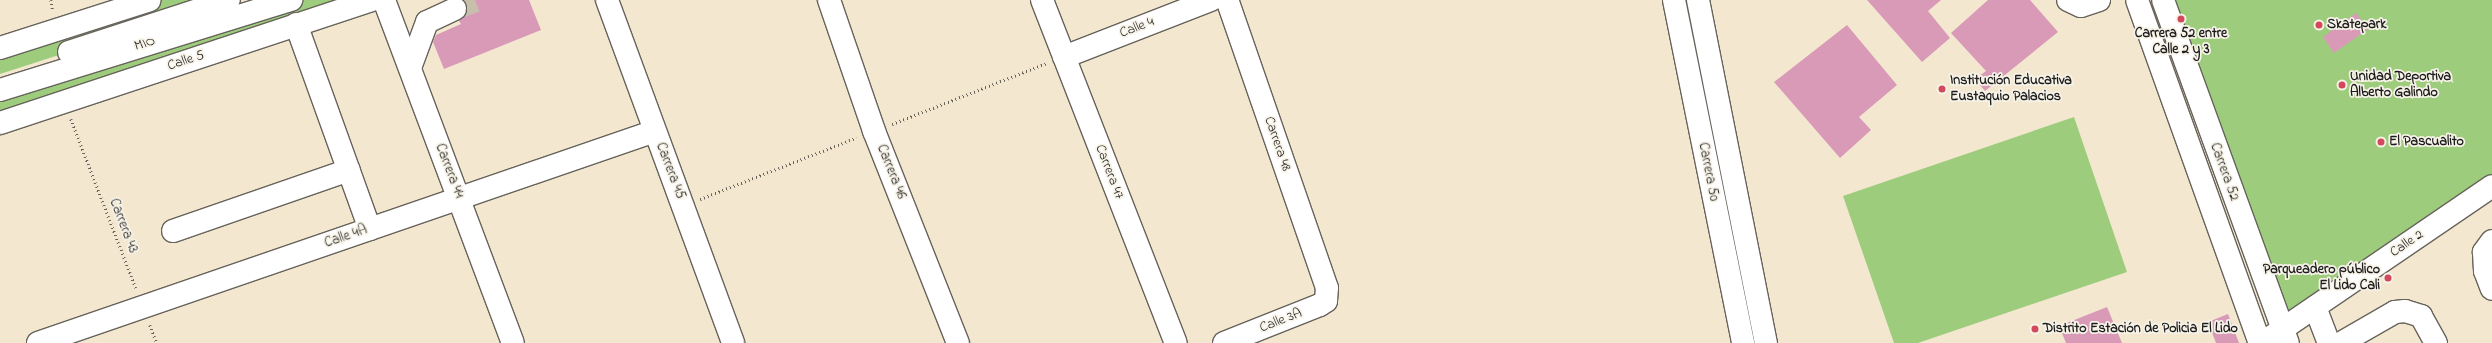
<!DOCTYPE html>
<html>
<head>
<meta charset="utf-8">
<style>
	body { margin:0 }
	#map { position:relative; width:2492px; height:343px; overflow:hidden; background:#f3e7d0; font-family:"Indie Flower",sans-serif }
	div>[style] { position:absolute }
	.green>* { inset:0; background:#9dcd7c }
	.building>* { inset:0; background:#d99ab8 }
	.minor-tunnel>* { height:22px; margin-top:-11px; transform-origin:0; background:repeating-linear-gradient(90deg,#c8beac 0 22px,transparent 0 33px) }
	.path>* { height:2.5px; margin-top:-1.25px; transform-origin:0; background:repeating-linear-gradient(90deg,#67635b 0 1px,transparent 0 4px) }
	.roads { filter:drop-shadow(1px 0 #67635b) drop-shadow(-1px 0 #67635b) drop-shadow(0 1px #67635b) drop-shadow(0 -1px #67635b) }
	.minor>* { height:22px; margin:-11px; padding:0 11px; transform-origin:11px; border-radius:11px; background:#fff }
	.major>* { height:22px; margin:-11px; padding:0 11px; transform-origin:11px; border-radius:11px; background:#fff }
	.dots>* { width:11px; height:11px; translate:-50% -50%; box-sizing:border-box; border:2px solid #f7f3e8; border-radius:50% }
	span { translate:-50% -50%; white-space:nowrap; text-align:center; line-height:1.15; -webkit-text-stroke:3.5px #f7f3e8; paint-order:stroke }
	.poi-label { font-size:14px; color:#1c1c1c; font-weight:700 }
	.left { translate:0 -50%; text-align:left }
	.right { translate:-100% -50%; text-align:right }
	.street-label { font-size:14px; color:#1c1c1c }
</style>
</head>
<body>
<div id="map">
	<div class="green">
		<i style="clip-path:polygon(150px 0,229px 0,0 74px,0 48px)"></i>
		<i style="clip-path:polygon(291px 0,342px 0,0 123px,0 90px)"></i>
		<i style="clip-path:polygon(2163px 0,2492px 0,2492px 186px,2283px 329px)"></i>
		<i style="clip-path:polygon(2074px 117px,2127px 272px,1918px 343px,1894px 343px,1843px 196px)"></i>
	</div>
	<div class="building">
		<i style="clip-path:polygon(463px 0,529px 0,541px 30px,444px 69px,433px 42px,436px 35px,461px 24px,459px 21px,467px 10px)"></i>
		<i style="clip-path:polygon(1867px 0,1941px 0,1928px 11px,1950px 38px,1922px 62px)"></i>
		<i style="clip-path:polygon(1988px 0,2030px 0,2058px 32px,1985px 91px,1975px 79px,1986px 71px,1951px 33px)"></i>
		<i style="clip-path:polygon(2356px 13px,2368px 29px,2334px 53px,2323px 37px)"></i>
		<i style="clip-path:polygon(1847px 25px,1897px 85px,1859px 117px,1871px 130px,1840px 158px,1774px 82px)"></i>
		<i style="clip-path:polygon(2107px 307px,2122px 343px,2066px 343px,2059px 326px)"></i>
		<i style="clip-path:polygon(2228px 314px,2239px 343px,2216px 343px,2208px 322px)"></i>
	</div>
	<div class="minor-tunnel">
		<i style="left:455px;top:9px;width:25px;rotate:-21deg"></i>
	</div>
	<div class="path">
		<i style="left:51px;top:0;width:11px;rotate:80deg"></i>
		<i style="left:71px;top:119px;width:181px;rotate:69deg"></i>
		<i style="left:892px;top:124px;width:167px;rotate:-21.5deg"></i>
		<i style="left:700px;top:199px;width:168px;rotate:-21.4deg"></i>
		<i style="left:150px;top:325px;width:19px;rotate:69deg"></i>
	</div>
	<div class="roads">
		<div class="minor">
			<i style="left:384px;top:0;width:366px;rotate:69.4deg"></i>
			<i style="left:607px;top:0;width:365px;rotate:69.8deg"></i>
			<i style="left:829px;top:0;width:139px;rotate:71deg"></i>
			<i style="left:874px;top:131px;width:228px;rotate:68.4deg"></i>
			<i style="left:1042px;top:0;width:368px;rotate:68.7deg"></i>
			<i style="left:1674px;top:0;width:350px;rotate:78.6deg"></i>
			<i style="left:1698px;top:0;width:350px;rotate:78.8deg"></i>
			<i style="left:2068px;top:0;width:14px;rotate:25deg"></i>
			<i style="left:2081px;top:6px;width:19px;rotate:-18deg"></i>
			<i style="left:296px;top:24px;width:218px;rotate:70.2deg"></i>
			<i style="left:69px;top:52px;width:168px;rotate:-18deg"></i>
			<i style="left:1064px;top:57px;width:158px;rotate:-21.2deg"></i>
			<i style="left:410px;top:68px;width:49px;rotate:-69.7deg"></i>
			<i style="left:427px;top:22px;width:31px;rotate:-25deg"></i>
			<i style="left:0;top:90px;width:305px;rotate:-17.2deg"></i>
			<i style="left:173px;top:231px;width:186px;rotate:-19.1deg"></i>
			<i style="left:2492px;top:241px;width:14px;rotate:126deg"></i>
			<i style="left:2484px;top:252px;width:19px;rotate:87deg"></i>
			<i style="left:2485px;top:271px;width:19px;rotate:69deg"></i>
			<i style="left:2315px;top:307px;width:39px;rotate:69deg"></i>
			<i style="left:38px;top:343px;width:652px;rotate:-18.96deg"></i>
			<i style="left:1224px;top:343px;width:103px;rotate:-21.6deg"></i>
			<i style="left:1320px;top:305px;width:7px;rotate:-34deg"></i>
			<i style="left:1326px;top:301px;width:13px;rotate:-86deg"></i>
			<i style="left:1327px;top:288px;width:305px;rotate:-109.1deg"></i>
			<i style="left:2262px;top:343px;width:278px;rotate:-34.3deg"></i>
			<i style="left:2341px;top:343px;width:62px;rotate:-29.9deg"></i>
			<i style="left:2395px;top:312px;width:10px;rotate:-6deg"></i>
			<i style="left:2405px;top:311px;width:17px;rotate:17deg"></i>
			<i style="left:2421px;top:316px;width:31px;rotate:61deg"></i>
		</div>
		<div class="major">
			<i style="left:2137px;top:0;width:364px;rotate:70.3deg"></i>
			<i style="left:2163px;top:0;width:365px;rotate:70deg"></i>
			<i style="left:0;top:48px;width:157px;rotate:-17.7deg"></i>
			<i style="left:0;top:123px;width:391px;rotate:-18.3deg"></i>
		</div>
	</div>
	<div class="dots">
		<i style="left:2181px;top:19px;background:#d1495b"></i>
		<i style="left:2319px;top:25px;background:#d1495b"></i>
		<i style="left:2342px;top:85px;background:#d1495b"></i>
		<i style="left:1942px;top:89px;background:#d1495b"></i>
		<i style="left:2381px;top:142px;background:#d1495b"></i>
		<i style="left:2388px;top:278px;background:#d1495b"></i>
		<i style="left:2035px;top:329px;background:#d1495b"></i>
	</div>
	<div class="poi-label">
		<span class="left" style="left:2327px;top:25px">Skatepark</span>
		<span style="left:2181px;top:42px">Carrera 52 entre<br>Calle 2 y 3</span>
		<span class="left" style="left:2350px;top:85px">Unidad Deportiva<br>Alberto Galindo</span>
		<span class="left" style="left:1950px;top:89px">Institución Educativa<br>Eustaquio Palacios</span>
		<span class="left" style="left:2389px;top:142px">El Pascualito</span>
		<span class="right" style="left:2380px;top:278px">Parqueadero público<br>El Lido Cali</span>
		<span class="left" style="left:2043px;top:329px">Distrito Estación de Policia El Lido</span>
	</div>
	<div class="street-label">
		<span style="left:1137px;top:28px;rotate:-21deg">Calle 4</span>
		<span style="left:145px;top:44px;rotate:-17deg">MIO</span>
		<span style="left:186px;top:61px;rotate:-18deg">Calle 5</span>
		<span style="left:1277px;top:144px;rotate:71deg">Carrera 48</span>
		<span style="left:449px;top:171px;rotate:69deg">Carrera 44</span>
		<span style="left:670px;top:171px;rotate:69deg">Carrera 45</span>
		<span style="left:891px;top:172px;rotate:68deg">Carrera 46</span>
		<span style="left:1109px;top:172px;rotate:69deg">Carrera 47</span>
		<span style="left:1708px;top:172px;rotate:79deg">Carrera 50</span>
		<span style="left:2224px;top:172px;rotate:70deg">Carrera 52</span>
		<span style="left:123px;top:226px;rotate:69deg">Carrera 43</span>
		<span style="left:346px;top:237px;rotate:-19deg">Calle 4A</span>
		<span style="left:2407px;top:244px;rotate:-34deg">Calle 2</span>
		<span style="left:1281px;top:321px;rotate:-21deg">Calle 3A</span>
	</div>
</div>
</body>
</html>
